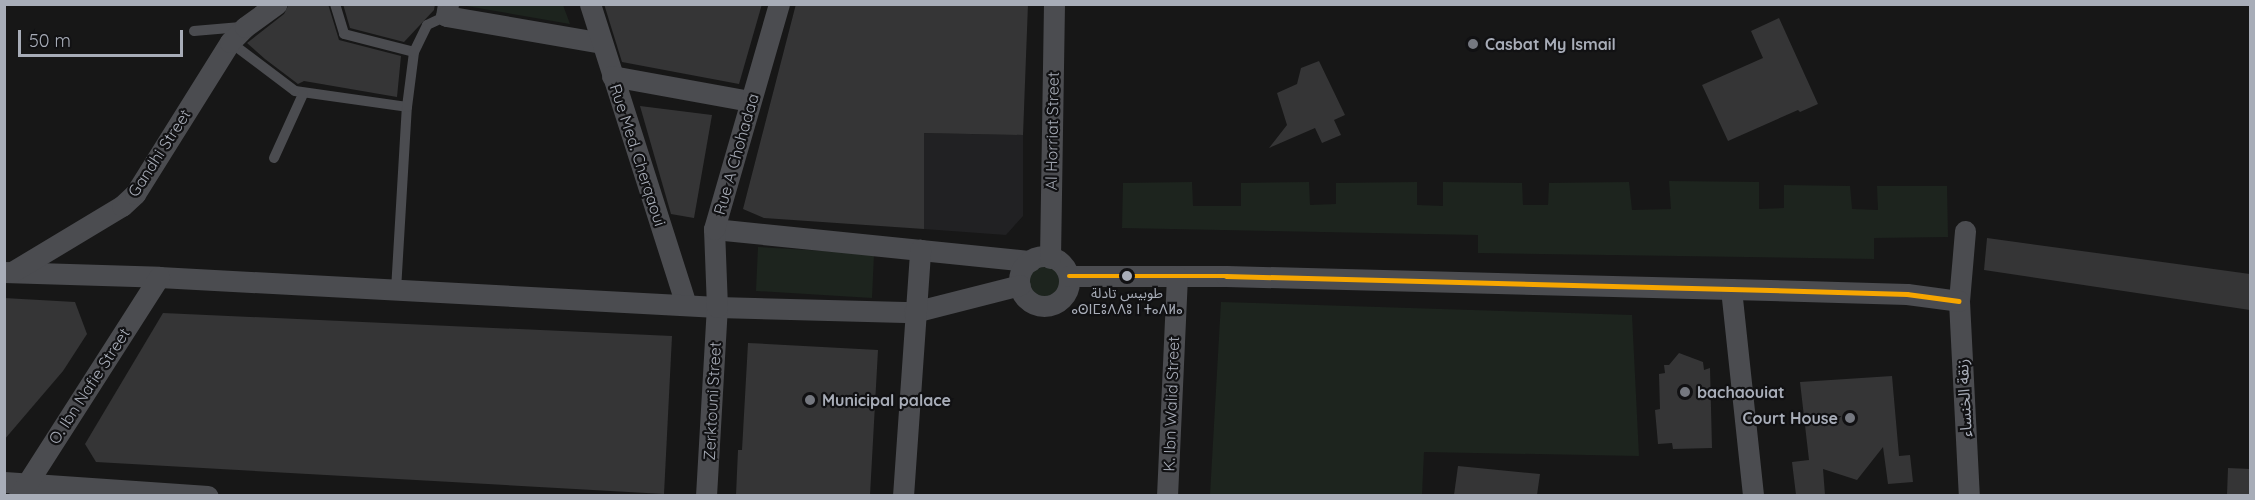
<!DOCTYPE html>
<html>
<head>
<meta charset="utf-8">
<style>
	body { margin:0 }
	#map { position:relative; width:2255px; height:500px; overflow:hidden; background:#171717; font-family:Quicksand,"Noto Sans Arabic","Noto Sans Tifinagh",sans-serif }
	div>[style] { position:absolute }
	.built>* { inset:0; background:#212123 }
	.green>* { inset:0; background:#1d241e }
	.round { border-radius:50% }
	.building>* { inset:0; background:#353536 }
	.service>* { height:10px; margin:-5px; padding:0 5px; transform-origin:5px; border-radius:5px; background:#4b4c50 }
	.minor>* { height:21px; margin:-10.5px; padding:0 10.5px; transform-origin:10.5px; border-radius:10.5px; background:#4b4c50 }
	.minor>.ring { margin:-10.5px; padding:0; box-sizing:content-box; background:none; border:21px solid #4b4c50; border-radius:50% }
	.bus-1>* { height:4.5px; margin:-2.25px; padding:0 2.25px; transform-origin:2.25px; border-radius:2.25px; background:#f7a600 }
	.dots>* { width:16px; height:16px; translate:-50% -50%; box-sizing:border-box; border:3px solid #111113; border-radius:50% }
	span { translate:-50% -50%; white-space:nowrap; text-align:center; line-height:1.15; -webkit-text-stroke:4.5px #111113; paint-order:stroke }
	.bus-label { font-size:14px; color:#a8adb8 }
	.poi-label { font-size:16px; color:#a8adb8; font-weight:700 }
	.left { translate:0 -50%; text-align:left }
	.right { translate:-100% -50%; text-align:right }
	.street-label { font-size:16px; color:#a8adb8 }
	.frame { position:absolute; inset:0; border:6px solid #a8adb8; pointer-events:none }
	.scale { position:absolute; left:18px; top:30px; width:165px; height:27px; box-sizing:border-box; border:3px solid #a8adb8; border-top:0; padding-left:8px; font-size:18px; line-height:21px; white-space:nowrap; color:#a8adb8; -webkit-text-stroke:4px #111113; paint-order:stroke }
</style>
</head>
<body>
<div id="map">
	<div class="built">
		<i style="clip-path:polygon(924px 133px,1023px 135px,1023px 216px,1006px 235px,924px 229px)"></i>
	</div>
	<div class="green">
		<i style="clip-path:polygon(461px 5px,563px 5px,570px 24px)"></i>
		<i style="clip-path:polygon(1669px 181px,1759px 182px,1759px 209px,1784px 208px,1784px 185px,1850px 186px,1852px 209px,1878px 210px,1877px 186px,1947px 186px,1948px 237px,1874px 238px,1874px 259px,1478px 253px,1478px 235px,1122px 228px,1123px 183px,1192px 182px,1193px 206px,1241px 206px,1241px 183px,1309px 182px,1310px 205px,1336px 204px,1336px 183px,1417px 182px,1417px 205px,1443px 206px,1443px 182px,1522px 183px,1523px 205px,1548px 205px,1549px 183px,1629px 182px,1632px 210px,1671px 209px)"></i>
		<i style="clip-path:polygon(758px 247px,874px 254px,872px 298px,756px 291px)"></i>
		<i class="round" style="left:1028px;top:266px;width:32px;height:32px"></i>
		<i style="clip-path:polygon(1221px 302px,1632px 315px,1639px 456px,1424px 452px,1422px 495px,1210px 495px)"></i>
	</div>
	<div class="building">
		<i style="clip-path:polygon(289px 4px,328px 4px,339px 40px,401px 56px,397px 97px,304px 81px,298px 84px,265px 59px,247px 43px,284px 14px)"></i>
		<i style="clip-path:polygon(343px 4px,435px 4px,434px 10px,404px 42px,350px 28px)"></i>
		<i style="clip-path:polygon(604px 4px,762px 4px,739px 84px,622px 62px)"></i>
		<i style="clip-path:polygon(796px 4px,1028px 4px,1023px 135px,924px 133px,924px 229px,764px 218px,743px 209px)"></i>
		<i style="clip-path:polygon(1779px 18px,1818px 104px,1800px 112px,1798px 110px,1728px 141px,1702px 85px,1763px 58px,1751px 31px)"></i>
		<i style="clip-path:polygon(1319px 61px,1345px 115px,1334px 120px,1341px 135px,1322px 143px,1315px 128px,1269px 148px,1287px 125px,1277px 93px,1297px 84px,1301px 68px)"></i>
		<i style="clip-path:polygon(640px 106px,712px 115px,694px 218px,671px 214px)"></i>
		<i style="clip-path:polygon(1987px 238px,2250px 274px,2250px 310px,1984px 270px)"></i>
		<i style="clip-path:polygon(4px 298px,75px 302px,87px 334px,63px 371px,4px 440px)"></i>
		<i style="clip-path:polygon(163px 313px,672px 336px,664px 494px,96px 462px,85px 444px)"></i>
		<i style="clip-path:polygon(748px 343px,878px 350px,870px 495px,736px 495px,738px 450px,742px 450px)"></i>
		<i style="clip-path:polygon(1679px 353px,1703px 362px,1704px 370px,1710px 368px,1712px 448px,1673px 449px,1672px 443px,1658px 444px,1655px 410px,1660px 409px,1659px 374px,1665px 373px,1664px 365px,1669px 365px)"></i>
		<i style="clip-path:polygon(1892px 376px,1899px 456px,1910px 455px,1913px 482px,1888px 484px,1883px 447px,1857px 480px,1823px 469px,1825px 495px,1796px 495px,1792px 462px,1809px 460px,1800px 382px)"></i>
		<i style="clip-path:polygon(1458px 466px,1540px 474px,1537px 495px,1454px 495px)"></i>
		<i style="clip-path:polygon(2228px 468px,2250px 469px,2250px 495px,2227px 495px)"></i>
	</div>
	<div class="service">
		<i style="left:335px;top:4px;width:31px;rotate:73deg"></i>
		<i style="left:344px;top:34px;width:72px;rotate:14.4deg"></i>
		<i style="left:194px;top:31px;width:47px;rotate:-4.9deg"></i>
		<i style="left:230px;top:42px;width:81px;rotate:37deg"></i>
		<i style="left:295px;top:91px;width:113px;rotate:8.1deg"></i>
		<i style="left:274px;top:158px;width:70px;rotate:-65.6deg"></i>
		<i style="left:396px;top:290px;width:183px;rotate:-86.6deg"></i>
		<i style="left:407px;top:107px;width:55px;rotate:-82.7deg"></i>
		<i style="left:414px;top:52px;width:30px;rotate:-64deg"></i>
		<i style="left:427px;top:25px;width:21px;rotate:-25deg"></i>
	</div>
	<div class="minor">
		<i style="left:448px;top:4px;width:12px;rotate:99deg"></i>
		<i style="left:446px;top:16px;width:158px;rotate:9.8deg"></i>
		<i style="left:590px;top:4px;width:316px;rotate:72.3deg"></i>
		<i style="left:612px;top:76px;width:140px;rotate:10.3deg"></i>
		<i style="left:714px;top:229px;width:318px;rotate:5.8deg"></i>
		<i style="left:1965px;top:231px;width:70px;rotate:94.9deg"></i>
		<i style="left:1959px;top:301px;width:195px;rotate:87.1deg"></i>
		<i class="ring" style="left:1019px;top:256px;width:29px;height:29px"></i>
		<i style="left:1050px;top:258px;width:254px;rotate:-89.1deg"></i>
		<i style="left:4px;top:272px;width:155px;rotate:1.8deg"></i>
		<i style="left:159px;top:277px;width:559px;rotate:3.08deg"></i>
		<i style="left:717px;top:307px;width:197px;rotate:1.5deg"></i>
		<i style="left:914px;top:312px;width:109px;rotate:-14.3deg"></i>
		<i style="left:12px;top:272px;width:128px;rotate:-31deg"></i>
		<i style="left:122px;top:206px;width:18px;rotate:-43deg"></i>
		<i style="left:135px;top:194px;width:179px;rotate:-58deg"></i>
		<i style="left:230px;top:42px;width:21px;rotate:-45deg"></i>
		<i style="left:245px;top:27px;width:39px;rotate:-36deg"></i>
		<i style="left:1069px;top:276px;width:157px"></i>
		<i style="left:1226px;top:276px;width:505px;rotate:1.47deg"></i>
		<i style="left:1731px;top:289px;width:176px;rotate:1.6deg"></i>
		<i style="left:1907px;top:294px;width:52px;rotate:7.7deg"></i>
		<i style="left:1731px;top:289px;width:208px;rotate:83.9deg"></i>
		<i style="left:4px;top:482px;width:204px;rotate:3.9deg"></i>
		<i style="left:19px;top:496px;width:260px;rotate:-57.4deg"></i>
		<i style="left:706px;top:496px;width:189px;rotate:-86.7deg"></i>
		<i style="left:717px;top:307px;width:78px;rotate:-92.2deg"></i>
		<i style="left:714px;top:229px;width:234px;rotate:-73.9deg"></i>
		<i style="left:903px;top:496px;width:247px;rotate:-86deg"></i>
		<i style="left:1167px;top:496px;width:220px;rotate:-87.4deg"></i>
	</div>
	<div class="bus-1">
		<i style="left:1069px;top:276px;width:157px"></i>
		<i style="left:1226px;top:276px;width:505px;rotate:1.47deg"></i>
		<i style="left:1731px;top:289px;width:176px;rotate:1.6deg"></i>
		<i style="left:1907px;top:294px;width:52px;rotate:7.7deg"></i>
	</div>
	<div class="dots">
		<i style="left:1473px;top:44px;background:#757880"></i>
		<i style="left:1127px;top:276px;background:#a8adb8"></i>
		<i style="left:1685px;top:392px;background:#757880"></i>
		<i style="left:810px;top:400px;background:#757880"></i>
		<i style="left:1850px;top:418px;background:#757880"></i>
	</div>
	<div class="bus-label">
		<span style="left:1127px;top:301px">طوبيس تادلة<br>ⴰⵙⵏⵎⵓⴷⴷⵓ ⵏ ⵜⴰⴷⵍⴰ</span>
	</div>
	<div class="poi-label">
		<span class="left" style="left:1485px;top:44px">Casbat My Ismail</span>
		<span class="left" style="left:1697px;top:392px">bachaouiat</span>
		<span class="left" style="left:822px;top:400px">Municipal palace</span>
		<span class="right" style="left:1838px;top:418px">Court House</span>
	</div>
	<div class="street-label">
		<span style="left:1052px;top:131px;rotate:-89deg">Al Horriat Street</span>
		<span style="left:159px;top:153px;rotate:-57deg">Gandhi Street</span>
		<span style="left:736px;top:154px;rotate:-74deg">Rue A Chohadaa</span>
		<span style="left:638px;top:155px;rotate:72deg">Rue Med. Cherqaoui</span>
		<span style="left:89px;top:386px;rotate:-57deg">O. Ibn Nafie Street</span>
		<span style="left:1964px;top:398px;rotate:-93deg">زنقة الخنساء</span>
		<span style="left:712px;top:401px;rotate:-87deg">Zerktouni Street</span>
		<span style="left:1171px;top:404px;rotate:-88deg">K. Ibn Walid Street</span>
	</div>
	<div class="frame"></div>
	<div class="scale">50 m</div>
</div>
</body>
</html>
